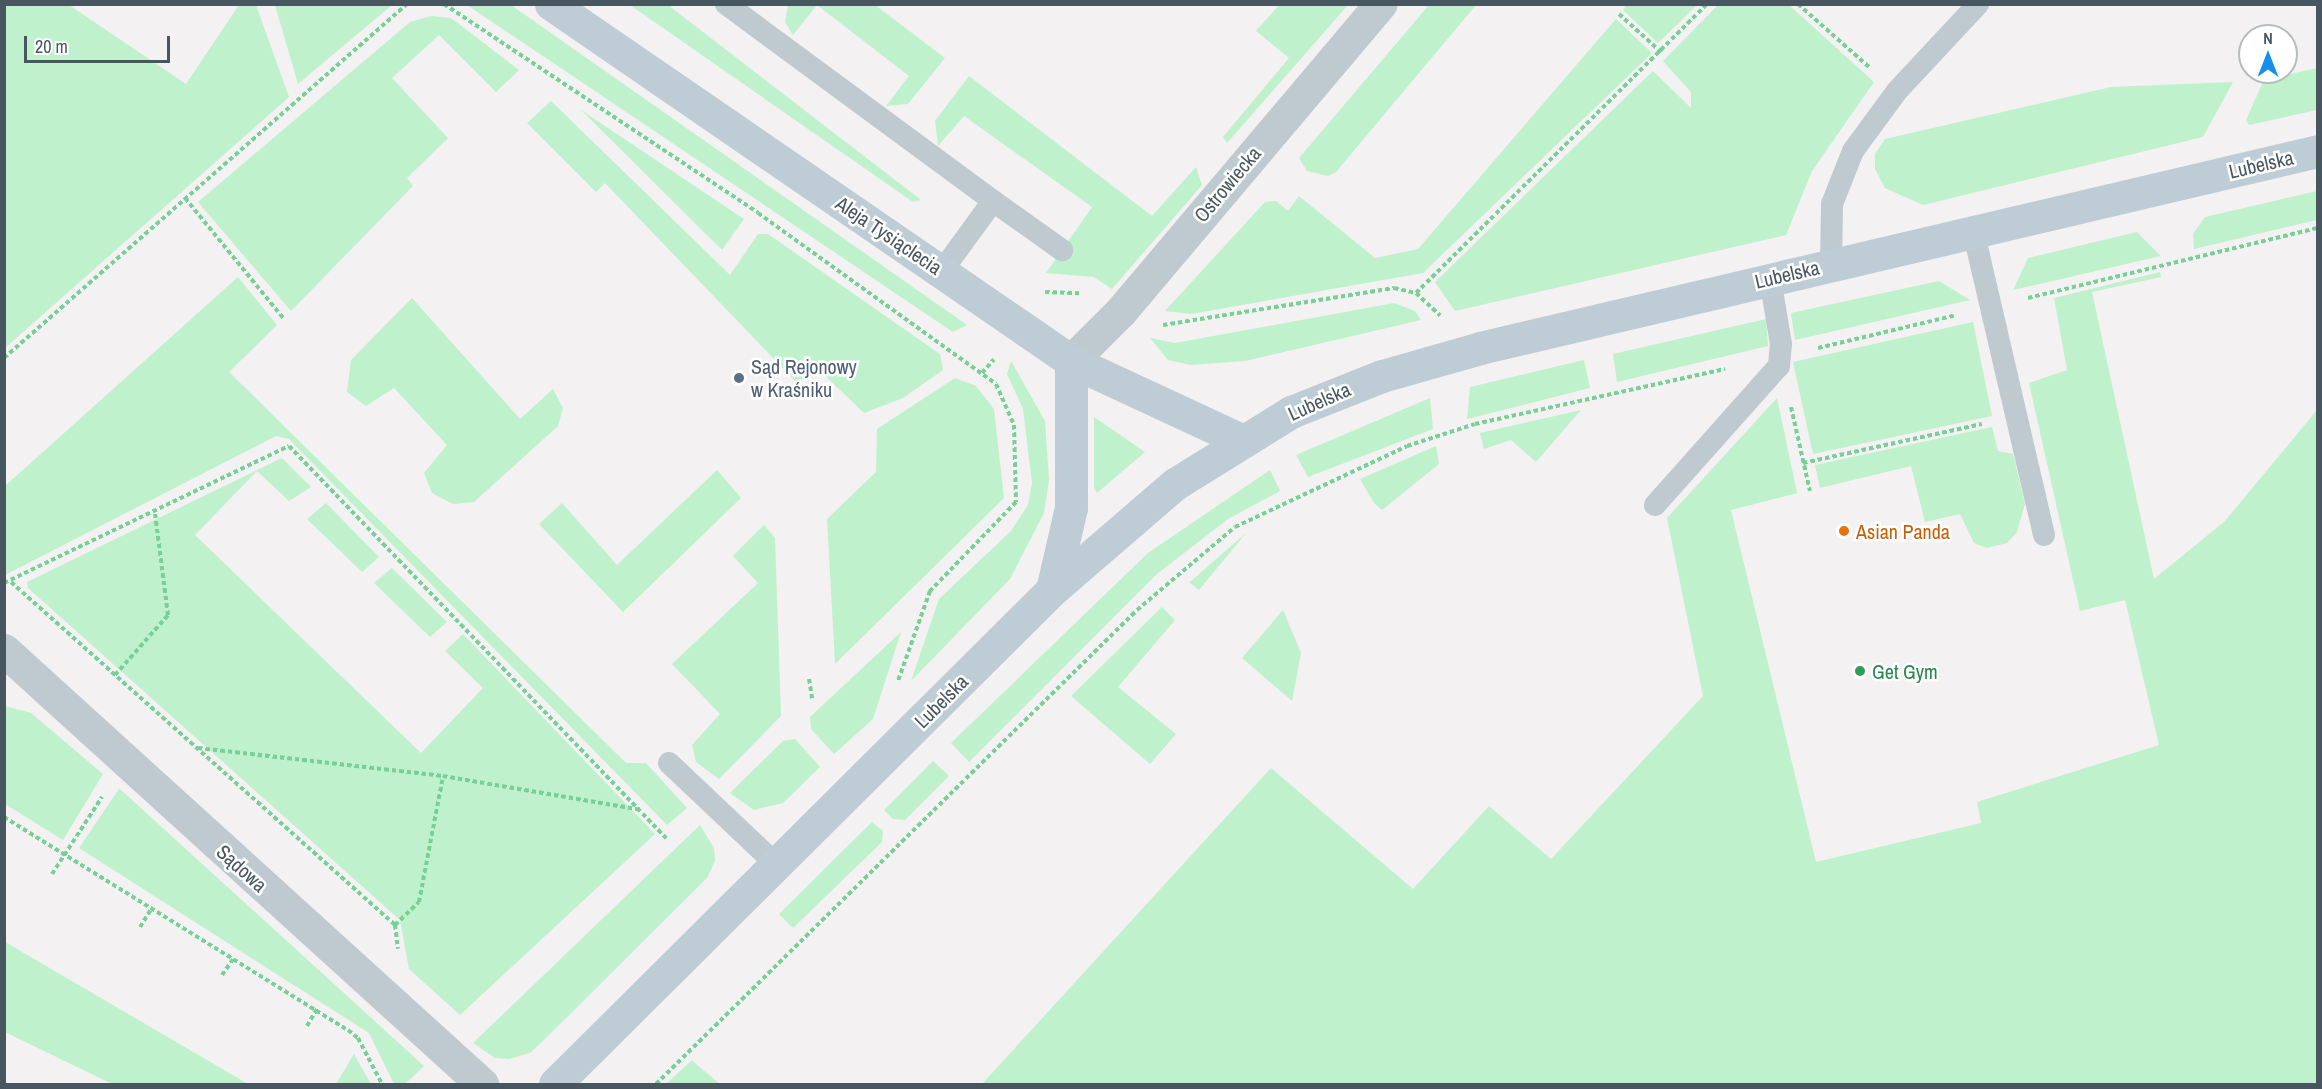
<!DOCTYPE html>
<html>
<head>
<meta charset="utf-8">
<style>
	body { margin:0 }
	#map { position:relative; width:2322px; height:1089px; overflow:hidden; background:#f3f1f1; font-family:"Archivo Narrow",sans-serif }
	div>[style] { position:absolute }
	.green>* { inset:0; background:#bff1cc }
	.path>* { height:4px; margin-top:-2px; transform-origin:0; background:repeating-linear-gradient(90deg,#76d097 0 4.5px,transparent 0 7.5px) }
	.lane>* { height:22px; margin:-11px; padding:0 11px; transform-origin:11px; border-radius:11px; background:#becad0 }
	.street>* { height:33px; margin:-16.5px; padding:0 16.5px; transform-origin:16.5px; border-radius:16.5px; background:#becad0 }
	.secondary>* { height:33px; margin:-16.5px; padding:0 16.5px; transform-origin:16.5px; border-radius:16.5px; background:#beccd5 }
	.dots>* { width:16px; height:16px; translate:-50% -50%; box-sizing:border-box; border:3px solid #fff; border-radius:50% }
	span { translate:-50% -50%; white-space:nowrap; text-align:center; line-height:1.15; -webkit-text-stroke:5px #fff; paint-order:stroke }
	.street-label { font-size:20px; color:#48575f }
	.service-label { font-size:20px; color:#4e5e75 }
	.left { translate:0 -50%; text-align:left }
	.food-label { font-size:20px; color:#c56008 }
	.leisure-label { font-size:20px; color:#27864d }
	.frame { position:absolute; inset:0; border:6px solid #48575f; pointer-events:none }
	.north { position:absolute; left:2238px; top:24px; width:60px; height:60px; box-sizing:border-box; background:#fff; border:2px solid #b6bcbf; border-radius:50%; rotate:0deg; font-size:16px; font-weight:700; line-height:24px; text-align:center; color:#48575f }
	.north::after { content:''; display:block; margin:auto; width:21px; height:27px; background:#148fea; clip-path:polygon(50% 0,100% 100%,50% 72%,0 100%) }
	.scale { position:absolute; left:24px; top:36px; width:146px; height:27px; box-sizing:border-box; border:3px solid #48575f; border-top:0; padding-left:8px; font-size:18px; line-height:21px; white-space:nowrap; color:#48575f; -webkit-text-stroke:4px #fff; paint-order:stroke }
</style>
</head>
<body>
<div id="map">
	<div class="green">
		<i style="clip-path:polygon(5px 4px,69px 5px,186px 84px,239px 5px,256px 5px,289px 97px,5px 348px)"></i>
		<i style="clip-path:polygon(1280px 4px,1348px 5px,1227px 143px,1223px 137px,1289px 58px,1256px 31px)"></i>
		<i style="clip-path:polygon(1628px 4px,1697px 4px,1697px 5px,1658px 43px,1623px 10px)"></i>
		<i style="clip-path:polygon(275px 5px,275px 4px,392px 5px,298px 84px)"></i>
		<i style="clip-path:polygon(467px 5px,511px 5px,967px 325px,953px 332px)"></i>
		<i style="clip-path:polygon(630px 5px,668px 5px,921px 200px,913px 202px)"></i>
		<i style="clip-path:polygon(788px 5px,875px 5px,945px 58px,908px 104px,886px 106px,909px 76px,817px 5px,793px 35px,785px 22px)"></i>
		<i style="clip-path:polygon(1429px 5px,1476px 5px,1336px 172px,1328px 176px,1307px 171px,1299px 158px)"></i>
		<i style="clip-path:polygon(1718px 5px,1789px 5px,1874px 82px,1812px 171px,1786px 235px,1455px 311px,1435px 282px,1653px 71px,1691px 108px,1691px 92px,1663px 61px)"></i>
		<i style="clip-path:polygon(431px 16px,451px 18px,519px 70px,496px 92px,439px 35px,392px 78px,448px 138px,407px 178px,413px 186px,291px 311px,198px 202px,410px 22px)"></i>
		<i style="clip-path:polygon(1616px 19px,1652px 53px,1423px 273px,1191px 314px,1165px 311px,1265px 202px,1276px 201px,1288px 211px,1299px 196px,1375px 258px,1418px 249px)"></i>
		<i style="clip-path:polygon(2317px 68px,2317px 110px,2249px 125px,2246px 120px,2264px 80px)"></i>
		<i style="clip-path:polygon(969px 76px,1152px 216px,1196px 167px,1202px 185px,1112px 289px,1094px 277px,1046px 273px,1092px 207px,964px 116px,938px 146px,935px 121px)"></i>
		<i style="clip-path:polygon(2233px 82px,2203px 137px,1923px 205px,1885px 188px,1875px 169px,1875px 154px,1885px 139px,2111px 87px)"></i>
		<i style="clip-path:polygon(551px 101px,730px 275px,758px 234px,768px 234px,940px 354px,943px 370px,903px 398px,864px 413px,816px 367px,798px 384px,605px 183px,596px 192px,527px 123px)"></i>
		<i style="clip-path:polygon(581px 110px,744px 219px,722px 250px)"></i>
		<i style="clip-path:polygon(2317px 191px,2317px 220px,2194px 249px,2193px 234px,2205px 217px)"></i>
		<i style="clip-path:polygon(2137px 232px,2161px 256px,2013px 290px,2028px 258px)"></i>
		<i style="clip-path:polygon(2160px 272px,2161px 277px,2092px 292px,2154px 579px,2225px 521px,2317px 410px,2317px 1084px,982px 1084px,1271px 768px,1413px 889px,1489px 806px,1551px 859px,1703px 696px,1667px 518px,1777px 398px,1797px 493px,1731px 510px,1816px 862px,1981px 823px,1977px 802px,2159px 745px,2125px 600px,2080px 611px,2029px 383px,2067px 370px,2054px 298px)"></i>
		<i style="clip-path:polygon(238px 277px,277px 325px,229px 372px,626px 763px,646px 763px,687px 808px,667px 825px,289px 439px,276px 436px,5px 575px,5px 486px)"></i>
		<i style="clip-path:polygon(1939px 281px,1970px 300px,1795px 340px,1791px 313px)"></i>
		<i style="clip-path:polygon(412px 298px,520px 419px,553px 389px,563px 408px,558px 426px,474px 502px,453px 504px,432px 493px,424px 473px,447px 445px,394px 388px,366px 406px,347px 392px,351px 360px)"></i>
		<i style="clip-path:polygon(1394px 303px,1415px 311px,1421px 320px,1245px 361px,1191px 365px,1168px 360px,1150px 338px,1175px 343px)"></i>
		<i style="clip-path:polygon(1766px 319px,1768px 346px,1617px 382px,1613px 354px)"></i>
		<i style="clip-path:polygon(1973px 322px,1992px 416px,1813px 454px,1793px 362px)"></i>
		<i style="clip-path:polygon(1584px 360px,1590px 388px,1467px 419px,1470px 387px)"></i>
		<i style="clip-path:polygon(1011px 361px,1045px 421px,1049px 480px,1044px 513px,1010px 579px,911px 681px,939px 599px,1011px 531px,1028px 505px,1032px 483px,1023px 409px,1007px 374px)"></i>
		<i style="clip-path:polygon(955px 378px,976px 386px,994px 409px,1004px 498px,835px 664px,827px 519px,876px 472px,877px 429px)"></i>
		<i style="clip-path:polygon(1430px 398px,1433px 429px,1308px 477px,1296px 455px)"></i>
		<i style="clip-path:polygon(1581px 410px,1536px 462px,1511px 440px,1484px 449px,1480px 433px)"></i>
		<i style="clip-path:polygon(1094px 417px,1145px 452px,1097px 493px,1094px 488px)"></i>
		<i style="clip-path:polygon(1992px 427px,1998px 451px,2013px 454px,2025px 504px,2017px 532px,2007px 543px,1987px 548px,1974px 543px,1960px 514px,1925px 522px,1911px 466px,1820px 488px,1815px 465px)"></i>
		<i style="clip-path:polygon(1436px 446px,1439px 464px,1382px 510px,1374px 503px,1360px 479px)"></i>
		<i style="clip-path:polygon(282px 458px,311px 487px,289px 501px,257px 471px,195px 535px,421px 753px,483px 688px,445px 651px,463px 634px,655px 834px,460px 1015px,409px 969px,400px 920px,28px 588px,27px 582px)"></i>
		<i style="clip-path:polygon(717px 470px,741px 498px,623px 612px,539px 524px,562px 503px,617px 565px)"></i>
		<i style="clip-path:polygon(1270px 470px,1280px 491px,1228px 519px,1157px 574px,969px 762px,951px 743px,1148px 553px)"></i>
		<i style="clip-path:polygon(326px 503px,379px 557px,362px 572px,307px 519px)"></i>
		<i style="clip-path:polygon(764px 525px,775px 538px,781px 716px,719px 779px,696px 762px,692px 745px,720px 714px,672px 664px,758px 583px,733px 556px)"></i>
		<i style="clip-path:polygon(1246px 533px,1199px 590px,1189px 582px,1190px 582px)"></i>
		<i style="clip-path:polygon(392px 568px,447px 622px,430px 637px,374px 583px)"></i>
		<i style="clip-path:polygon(1162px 607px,1175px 620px,1118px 687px,1176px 734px,1150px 764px,1071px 696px)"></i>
		<i style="clip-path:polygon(1283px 610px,1301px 653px,1292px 701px,1242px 658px)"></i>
		<i style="clip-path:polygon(901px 632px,873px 719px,834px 754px,811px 729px,810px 717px)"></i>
		<i style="clip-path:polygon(5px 706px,31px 713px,103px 774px,63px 840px,5px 804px)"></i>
		<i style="clip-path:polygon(795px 739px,820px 767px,783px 803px,754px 810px,730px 793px,783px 741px)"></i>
		<i style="clip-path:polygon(933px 761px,949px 776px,905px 820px,893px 819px,884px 810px)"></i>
		<i style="clip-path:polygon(119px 789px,120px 789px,424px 1066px,405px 1084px,394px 1084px,369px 1033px,79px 848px)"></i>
		<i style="clip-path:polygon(872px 822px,883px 831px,882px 842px,793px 928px,779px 914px)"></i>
		<i style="clip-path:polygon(700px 825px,714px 848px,715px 861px,707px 878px,544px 1040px,530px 1053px,509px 1059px,495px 1058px,473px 1043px)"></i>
		<i style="clip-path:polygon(5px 942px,248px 1084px,112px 1084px,5px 1032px)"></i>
		<i style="clip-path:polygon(354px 1054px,371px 1084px,336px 1084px)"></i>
		<i style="clip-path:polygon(692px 1060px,696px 1064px,720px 1084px,666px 1084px)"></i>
	</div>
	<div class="path">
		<i style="left:444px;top:4px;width:377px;rotate:33.6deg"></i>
		<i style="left:758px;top:213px;width:293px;rotate:35.7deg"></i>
		<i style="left:996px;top:384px;width:45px;rotate:66.3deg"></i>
		<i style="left:1014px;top:425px;width:77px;rotate:88.5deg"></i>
		<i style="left:1016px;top:502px;width:124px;rotate:134deg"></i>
		<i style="left:930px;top:591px;width:96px;rotate:109.6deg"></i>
		<i style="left:1798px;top:4px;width:95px;rotate:41.6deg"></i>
		<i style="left:1619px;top:14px;width:57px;rotate:42.1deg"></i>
		<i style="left:185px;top:198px;width:156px;rotate:50.7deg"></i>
		<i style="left:1045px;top:292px;width:34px;rotate:2deg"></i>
		<i style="left:1416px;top:293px;width:410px;rotate:-44.8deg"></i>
		<i style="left:2028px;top:298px;width:298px;rotate:-13.6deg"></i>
		<i style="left:1163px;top:325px;width:234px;rotate:-9.1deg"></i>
		<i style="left:1394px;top:288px;width:23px;rotate:13deg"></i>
		<i style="left:1416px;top:293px;width:33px;rotate:43deg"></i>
		<i style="left:1818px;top:348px;width:142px;rotate:-13.4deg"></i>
		<i style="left:4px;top:358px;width:536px;rotate:-41.3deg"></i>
		<i style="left:982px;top:373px;width:18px;rotate:-49deg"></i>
		<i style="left:1791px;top:407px;width:86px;rotate:77.3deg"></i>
		<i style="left:1803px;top:463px;width:183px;rotate:-12.3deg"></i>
		<i style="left:11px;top:582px;width:515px;rotate:41.77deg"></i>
		<i style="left:395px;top:925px;width:24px;rotate:83deg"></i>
		<i style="left:4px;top:583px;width:316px;rotate:-25.7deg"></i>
		<i style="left:289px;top:446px;width:545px;rotate:46.11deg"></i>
		<i style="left:115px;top:675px;width:80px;rotate:-48.5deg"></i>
		<i style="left:168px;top:615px;width:103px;rotate:-97.3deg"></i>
		<i style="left:809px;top:679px;width:20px;rotate:81deg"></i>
		<i style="left:198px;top:748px;width:247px;rotate:6.5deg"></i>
		<i style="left:443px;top:776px;width:202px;rotate:9.7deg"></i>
		<i style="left:4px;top:817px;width:405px;rotate:31.8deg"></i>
		<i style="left:348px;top:1030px;width:13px;rotate:39deg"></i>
		<i style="left:358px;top:1038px;width:52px;rotate:62.4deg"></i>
		<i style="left:52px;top:874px;width:92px;rotate:-57deg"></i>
		<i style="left:395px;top:925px;width:33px;rotate:-44deg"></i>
		<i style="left:419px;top:902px;width:128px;rotate:-79.2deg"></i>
		<i style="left:140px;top:927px;width:22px;rotate:-58deg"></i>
		<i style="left:222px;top:975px;width:19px;rotate:-55deg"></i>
		<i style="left:307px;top:1026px;width:20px;rotate:-60deg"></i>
		<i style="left:656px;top:1084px;width:675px;rotate:-44.58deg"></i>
		<i style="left:1137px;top:610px;width:128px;rotate:-40.3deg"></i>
		<i style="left:1235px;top:527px;width:190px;rotate:-25.2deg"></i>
		<i style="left:1407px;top:446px;width:71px;rotate:-17.9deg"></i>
		<i style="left:1475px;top:424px;width:256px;rotate:-12.4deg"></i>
	</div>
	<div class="lane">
		<i style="left:726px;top:4px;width:332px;rotate:36.4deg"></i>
		<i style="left:993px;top:201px;width:87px;rotate:126.1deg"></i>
		<i style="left:993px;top:201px;width:85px;rotate:35.4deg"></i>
		<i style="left:1973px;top:230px;width:313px;rotate:76.9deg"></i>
		<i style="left:1831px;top:264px;width:60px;rotate:-89deg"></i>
		<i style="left:1832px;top:204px;width:57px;rotate:-68.4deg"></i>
		<i style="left:1853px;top:151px;width:74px;rotate:-53.7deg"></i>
		<i style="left:1897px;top:91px;width:119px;rotate:-47deg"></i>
		<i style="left:1655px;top:505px;width:186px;rotate:-48.3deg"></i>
		<i style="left:1779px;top:366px;width:22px;rotate:-85deg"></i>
		<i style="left:1781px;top:344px;width:67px;rotate:-99.5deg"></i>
		<i style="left:669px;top:763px;width:149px;rotate:43.4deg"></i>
	</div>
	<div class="street">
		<i style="left:1071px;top:361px;width:71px;rotate:-45deg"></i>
		<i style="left:1121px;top:311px;width:402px;rotate:-49.8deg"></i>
		<i style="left:4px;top:650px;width:646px;rotate:42.24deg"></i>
	</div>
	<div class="secondary">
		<i style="left:551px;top:4px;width:631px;rotate:34.47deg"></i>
		<i style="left:1071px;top:361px;width:187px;rotate:24.9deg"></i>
		<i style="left:1052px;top:590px;width:84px;rotate:-77deg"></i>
		<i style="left:1071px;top:508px;width:147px;rotate:-90deg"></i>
		<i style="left:555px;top:1084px;width:701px;rotate:-44.83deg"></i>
		<i style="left:1052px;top:590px;width:162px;rotate:-40.8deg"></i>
		<i style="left:1175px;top:484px;width:137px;rotate:-31.8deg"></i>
		<i style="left:1291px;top:412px;width:98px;rotate:-21.6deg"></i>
		<i style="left:1382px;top:376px;width:102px;rotate:-15.9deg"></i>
		<i style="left:1480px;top:348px;width:861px;rotate:-13.23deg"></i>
	</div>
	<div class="dots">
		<i style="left:739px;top:378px;background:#5c6f8a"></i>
		<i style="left:1844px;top:531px;background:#e8710a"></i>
		<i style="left:1860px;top:671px;background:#2e9e5b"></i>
	</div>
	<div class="street-label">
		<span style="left:2261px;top:164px;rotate:-13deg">Lubelska</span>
		<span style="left:1227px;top:184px;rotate:-50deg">Ostrowiecka</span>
		<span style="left:889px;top:235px;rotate:34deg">Aleja Tysiąclecia</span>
		<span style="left:1787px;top:274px;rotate:-13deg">Lubelska</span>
		<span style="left:1319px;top:401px;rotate:-24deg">Lubelska</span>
		<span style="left:941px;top:701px;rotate:-45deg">Lubelska</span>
		<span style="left:242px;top:868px;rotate:42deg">Sądowa</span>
	</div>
	<div class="service-label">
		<span class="left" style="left:751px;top:378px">Sąd Rejonowy<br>w Kraśniku</span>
	</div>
	<div class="food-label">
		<span class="left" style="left:1856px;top:531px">Asian Panda</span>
	</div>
	<div class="leisure-label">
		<span class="left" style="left:1872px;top:671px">Get Gym</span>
	</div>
	<div class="frame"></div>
	<div class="north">N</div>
	<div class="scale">20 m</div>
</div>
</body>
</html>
